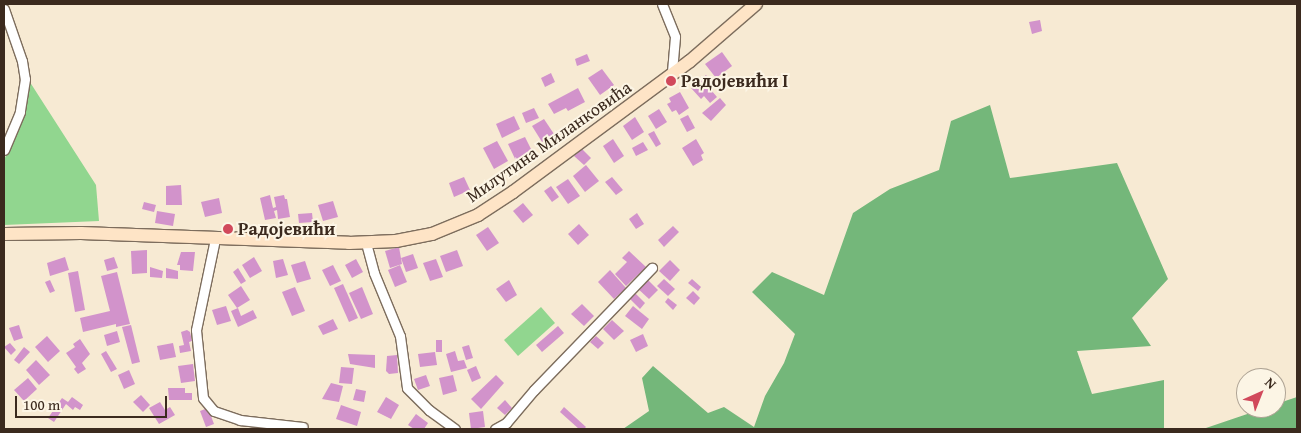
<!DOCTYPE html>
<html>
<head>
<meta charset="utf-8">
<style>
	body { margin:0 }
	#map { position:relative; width:1301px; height:433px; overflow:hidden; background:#f7ead3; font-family:"Gentium Book Plus",serif }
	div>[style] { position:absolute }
	.green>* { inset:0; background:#91d68f }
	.forest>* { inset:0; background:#74b77a }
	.building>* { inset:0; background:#d293cb }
	.roads { filter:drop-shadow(1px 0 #7d6d5d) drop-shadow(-1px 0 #7d6d5d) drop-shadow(0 1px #7d6d5d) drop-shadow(0 -1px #7d6d5d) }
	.street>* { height:9px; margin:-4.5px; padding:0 4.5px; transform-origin:4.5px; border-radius:4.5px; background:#fff }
	.secondary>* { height:12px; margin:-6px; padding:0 6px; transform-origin:6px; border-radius:6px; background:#fee4c6 }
	.dots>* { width:14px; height:14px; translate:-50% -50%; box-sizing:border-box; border:2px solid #fcf5e5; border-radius:50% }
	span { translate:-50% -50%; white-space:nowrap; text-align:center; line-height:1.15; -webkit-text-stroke:4px #fcf5e5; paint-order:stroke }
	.poi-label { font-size:18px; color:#3b2a1e; font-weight:700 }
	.left { translate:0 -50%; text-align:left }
	.street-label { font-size:18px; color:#3b2a1e }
	.frame { position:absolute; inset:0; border:5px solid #3b2a1e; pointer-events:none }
	.north { position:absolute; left:1236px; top:368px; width:50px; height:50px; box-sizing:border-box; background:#fcf5e5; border:1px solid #afa495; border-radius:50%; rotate:44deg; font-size:14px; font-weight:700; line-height:20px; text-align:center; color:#3b2a1e }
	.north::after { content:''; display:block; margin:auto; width:18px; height:22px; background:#d1495b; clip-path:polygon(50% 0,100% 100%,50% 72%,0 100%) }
	.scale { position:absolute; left:15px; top:396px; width:152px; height:22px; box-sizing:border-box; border:2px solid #3b2a1e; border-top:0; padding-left:6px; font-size:15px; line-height:18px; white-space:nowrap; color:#3b2a1e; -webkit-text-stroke:4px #fcf5e5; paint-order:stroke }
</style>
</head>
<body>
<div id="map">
	<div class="green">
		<i style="clip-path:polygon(26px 76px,96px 185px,99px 221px,4px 225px,4px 160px,21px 122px)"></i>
		<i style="clip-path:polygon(541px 307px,555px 323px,518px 356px,504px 340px)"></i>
	</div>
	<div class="forest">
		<i style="clip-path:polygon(990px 105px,1010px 178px,1117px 163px,1168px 279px,1132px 318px,1151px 346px,1077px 351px,1092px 394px,1164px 380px,1164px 429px,623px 429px,649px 411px,642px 378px,653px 366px,708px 413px,724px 407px,754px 427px,765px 396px,784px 363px,795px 334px,752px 292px,772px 272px,824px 295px,853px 213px,890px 189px,939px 170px,951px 121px)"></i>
		<i style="clip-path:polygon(1297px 397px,1297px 429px,1203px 429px,1265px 408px,1276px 408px,1276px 404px)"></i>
	</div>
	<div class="building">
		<i style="clip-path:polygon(1040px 20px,1042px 31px,1032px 34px,1029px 22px)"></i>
		<i style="clip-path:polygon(722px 52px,732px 66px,716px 78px,705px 64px)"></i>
		<i style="clip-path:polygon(587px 54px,590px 61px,577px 66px,575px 59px)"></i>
		<i style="clip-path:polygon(602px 69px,614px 85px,600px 95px,588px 78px)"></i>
		<i style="clip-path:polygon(551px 73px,555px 82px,545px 87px,541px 78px)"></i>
		<i style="clip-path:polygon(706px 75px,715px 86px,711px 90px,717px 97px,710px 103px,704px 96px,701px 99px,691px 88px)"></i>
		<i style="clip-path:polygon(578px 88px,585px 102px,568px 111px,566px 108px,554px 114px,548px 104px)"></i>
		<i style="clip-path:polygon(680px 92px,689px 108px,679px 115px,676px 110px,672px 112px,667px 104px,671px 102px,669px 98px)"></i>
		<i style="clip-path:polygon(720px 98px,726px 105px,711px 121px,702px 113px)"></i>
		<i style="clip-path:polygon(534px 108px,539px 118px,526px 123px,522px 113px)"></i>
		<i style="clip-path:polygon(659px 109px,667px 122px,656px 129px,648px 116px)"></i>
		<i style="clip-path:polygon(688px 115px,695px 128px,687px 132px,680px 119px)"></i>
		<i style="clip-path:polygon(514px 116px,520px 129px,502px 138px,496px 124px)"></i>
		<i style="clip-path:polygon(635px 117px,644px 132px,632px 140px,623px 126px)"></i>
		<i style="clip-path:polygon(544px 119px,554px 134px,542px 142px,532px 126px)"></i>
		<i style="clip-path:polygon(654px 131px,661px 144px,656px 147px,648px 134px)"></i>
		<i style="clip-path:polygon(525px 137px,534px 155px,517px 163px,508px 144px)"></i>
		<i style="clip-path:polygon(613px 139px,624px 156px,614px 163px,603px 146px)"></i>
		<i style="clip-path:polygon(696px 139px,704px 153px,701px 155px,703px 160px,693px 166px,682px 148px)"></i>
		<i style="clip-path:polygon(497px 141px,508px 161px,494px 169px,483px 148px)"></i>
		<i style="clip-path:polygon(643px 142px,648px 150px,636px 156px,632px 148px)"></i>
		<i style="clip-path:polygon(582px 149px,591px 158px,584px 165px,574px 156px)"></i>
		<i style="clip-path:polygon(586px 165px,599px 181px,585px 192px,573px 176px)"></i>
		<i style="clip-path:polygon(464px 177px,470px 190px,454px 197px,449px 183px)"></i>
		<i style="clip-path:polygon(612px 177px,623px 190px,616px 195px,605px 182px)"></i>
		<i style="clip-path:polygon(568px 179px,580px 196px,568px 204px,556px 187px)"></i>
		<i style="clip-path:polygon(181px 185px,182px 205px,166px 205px,166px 186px)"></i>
		<i style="clip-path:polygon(551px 186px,559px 197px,552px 202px,544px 191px)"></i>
		<i style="clip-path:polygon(270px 195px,273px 208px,276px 207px,274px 197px,284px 195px,285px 199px,287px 199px,290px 217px,278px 219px,277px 210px,274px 211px,276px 218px,265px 220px,260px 198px)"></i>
		<i style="clip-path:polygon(219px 198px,222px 213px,205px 217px,201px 202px)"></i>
		<i style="clip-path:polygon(333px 201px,338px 217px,323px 221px,318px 205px)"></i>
		<i style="clip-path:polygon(144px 202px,156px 205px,154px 212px,142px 209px)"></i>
		<i style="clip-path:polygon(523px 203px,533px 215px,523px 223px,513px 211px)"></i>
		<i style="clip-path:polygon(157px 211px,175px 214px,173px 226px,155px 223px)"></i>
		<i style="clip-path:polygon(312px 213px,313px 222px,299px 223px,298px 214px)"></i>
		<i style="clip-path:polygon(637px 213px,644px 224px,636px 229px,629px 219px)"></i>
		<i style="clip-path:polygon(579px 224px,589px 235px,578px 245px,568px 234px)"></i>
		<i style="clip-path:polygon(673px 226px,679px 232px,664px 247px,658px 240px)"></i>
		<i style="clip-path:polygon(488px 227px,499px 243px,487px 251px,476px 235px)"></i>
		<i style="clip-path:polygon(399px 247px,402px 264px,390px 268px,385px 251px)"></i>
		<i style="clip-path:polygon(147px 250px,147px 273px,132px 274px,131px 251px)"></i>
		<i style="clip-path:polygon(457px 250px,463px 266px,446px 272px,440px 256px)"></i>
		<i style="clip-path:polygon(629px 251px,646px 267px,626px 286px,615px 274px,627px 262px,622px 258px)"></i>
		<i style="clip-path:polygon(181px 252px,195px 252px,193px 271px,180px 270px,180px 265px,177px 265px)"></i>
		<i style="clip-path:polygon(413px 254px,418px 268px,406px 272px,401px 258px)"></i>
		<i style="clip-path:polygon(65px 257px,69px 270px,50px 276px,47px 263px)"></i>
		<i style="clip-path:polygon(114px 257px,118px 268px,107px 271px,104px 260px)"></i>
		<i style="clip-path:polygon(254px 257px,262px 271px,250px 278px,242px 265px)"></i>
		<i style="clip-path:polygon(283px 259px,288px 275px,276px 278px,273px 261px)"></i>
		<i style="clip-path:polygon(356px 259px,363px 272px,352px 278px,345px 265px)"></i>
		<i style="clip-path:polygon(436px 259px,443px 277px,430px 281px,423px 263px)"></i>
		<i style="clip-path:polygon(670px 260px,680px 270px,670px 281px,659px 271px)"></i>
		<i style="clip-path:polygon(305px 261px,311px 279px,297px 283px,291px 265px)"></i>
		<i style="clip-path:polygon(333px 265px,341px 281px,330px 286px,322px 270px)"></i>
		<i style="clip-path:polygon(400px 265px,407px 282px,395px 287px,388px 270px)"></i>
		<i style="clip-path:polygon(150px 267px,163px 271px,162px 278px,150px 277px)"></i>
		<i style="clip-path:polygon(166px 268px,178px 271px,178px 279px,166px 278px)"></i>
		<i style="clip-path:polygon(238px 268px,246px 281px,241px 284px,233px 272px)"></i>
		<i style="clip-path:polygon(610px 270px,626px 288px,614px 299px,598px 282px)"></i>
		<i style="clip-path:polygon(78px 271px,85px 310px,75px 312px,68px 273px)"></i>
		<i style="clip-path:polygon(117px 272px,130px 324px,116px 327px,116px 324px,83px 332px,80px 318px,110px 311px,101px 276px)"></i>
		<i style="clip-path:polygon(645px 277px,658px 290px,649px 299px,636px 287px)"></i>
		<i style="clip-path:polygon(664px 279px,675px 289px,668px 296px,657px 286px)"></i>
		<i style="clip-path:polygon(692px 279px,701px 287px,698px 291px,688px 283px)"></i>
		<i style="clip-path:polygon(50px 280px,55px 291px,50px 293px,45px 282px)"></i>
		<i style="clip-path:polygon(509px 280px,517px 295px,506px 302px,496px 289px)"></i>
		<i style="clip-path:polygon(343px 284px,358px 318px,349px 322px,334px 288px)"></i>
		<i style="clip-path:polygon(241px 286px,250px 300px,237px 308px,228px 295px)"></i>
		<i style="clip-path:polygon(295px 287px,305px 311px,292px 316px,282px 292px)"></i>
		<i style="clip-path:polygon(362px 287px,373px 314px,361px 319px,349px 293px)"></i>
		<i style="clip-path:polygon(693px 291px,700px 298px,694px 305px,686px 298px)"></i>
		<i style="clip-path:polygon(635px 293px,645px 303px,640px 309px,630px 299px)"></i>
		<i style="clip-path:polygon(668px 298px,677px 305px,673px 310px,665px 302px)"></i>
		<i style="clip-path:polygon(582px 304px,594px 316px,584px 326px,571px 314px)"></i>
		<i style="clip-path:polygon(226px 306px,231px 321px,217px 325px,212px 310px)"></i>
		<i style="clip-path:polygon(633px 306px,649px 319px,642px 329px,625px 316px)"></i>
		<i style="clip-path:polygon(238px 308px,241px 316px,253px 310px,257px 318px,238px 327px,231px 311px)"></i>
		<i style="clip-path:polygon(333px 319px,338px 329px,323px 335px,318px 326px)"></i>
		<i style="clip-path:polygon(612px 320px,624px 331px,614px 340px,603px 329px)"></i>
		<i style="clip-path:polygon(19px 325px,23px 338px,14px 341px,9px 328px)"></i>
		<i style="clip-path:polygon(131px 325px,140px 362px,132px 364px,122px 327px)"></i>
		<i style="clip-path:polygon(558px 326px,564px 333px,542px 352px,536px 345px)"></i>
		<i style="clip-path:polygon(187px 330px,190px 332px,192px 341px,189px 342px,191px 351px,180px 353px,179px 346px,184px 345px,181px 332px)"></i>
		<i style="clip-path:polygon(117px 331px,120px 342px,107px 346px,104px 335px)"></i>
		<i style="clip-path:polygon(643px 334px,648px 346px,636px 352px,630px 340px)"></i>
		<i style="clip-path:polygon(47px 336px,60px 351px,48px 362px,35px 347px)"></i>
		<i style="clip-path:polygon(596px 336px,604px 343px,598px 349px,590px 342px)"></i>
		<i style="clip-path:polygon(80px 339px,90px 354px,82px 363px,86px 369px,78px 374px,74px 369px,76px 367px,66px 353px,75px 347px,73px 344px)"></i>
		<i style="clip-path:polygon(436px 340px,442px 340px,442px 352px,436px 352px)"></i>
		<i style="clip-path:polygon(10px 343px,16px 350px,11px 355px,4px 347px)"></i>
		<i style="clip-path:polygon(173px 343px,176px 357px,160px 360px,157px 346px)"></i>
		<i style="clip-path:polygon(469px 345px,473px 358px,466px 360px,462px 347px)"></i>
		<i style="clip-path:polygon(24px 347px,30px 352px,19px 364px,14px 360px)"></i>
		<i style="clip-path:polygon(106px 351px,117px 369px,111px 372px,101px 354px)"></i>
		<i style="clip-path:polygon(455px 351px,458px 361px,464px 360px,467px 368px,451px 372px,446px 354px)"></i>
		<i style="clip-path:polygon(435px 352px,437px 365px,420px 367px,418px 354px)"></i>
		<i style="clip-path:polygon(348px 354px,375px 355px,375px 368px,350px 364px)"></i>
		<i style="clip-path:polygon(397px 355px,398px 373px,389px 374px,386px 371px,387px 356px)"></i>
		<i style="clip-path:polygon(36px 360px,50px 375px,39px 385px,26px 370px)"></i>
		<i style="clip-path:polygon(193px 364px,195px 381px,181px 383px,178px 366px)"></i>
		<i style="clip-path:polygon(476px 366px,481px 378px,472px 382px,467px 370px)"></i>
		<i style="clip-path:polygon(341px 367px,354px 368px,352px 384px,339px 383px)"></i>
		<i style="clip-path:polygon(129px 370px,135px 384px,124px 389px,118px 375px)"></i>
		<i style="clip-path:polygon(426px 375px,430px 386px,418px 390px,414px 379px)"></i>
		<i style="clip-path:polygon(453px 375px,457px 391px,443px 395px,439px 378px)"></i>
		<i style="clip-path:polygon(496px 375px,504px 383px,481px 409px,471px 399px)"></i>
		<i style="clip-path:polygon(28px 378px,37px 389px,24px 401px,14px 390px)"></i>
		<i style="clip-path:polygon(331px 383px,343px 386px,339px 402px,322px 399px)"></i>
		<i style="clip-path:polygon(168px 388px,185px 388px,185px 393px,192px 393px,192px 400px,169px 400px)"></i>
		<i style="clip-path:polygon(356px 389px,366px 391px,364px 402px,353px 400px)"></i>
		<i style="clip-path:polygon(141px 395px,150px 405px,143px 412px,133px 402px)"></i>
		<i style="clip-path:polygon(72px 397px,83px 405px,80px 410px,75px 407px,73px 410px,66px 404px,54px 422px,48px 418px,62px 398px,68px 402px)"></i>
		<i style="clip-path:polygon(386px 397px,399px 405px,391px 419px,377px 412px)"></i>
		<i style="clip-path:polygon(505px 400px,512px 408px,505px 415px,497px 408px)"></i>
		<i style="clip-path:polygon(160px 402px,165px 410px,170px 407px,175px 415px,159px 424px,149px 408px)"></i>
		<i style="clip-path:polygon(341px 405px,361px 412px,357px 426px,336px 419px)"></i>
		<i style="clip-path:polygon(564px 407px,586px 427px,584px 429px,579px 429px,560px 412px)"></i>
		<i style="clip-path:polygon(208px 408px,214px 424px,206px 427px,200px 411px)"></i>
		<i style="clip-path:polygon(483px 411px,485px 427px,471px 429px,469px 413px)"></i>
		<i style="clip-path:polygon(416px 414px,428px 423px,424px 429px,414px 429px,408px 425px)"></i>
	</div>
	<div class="roads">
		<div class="street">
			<i style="left:662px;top:4px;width:35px;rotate:68deg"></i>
			<i style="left:675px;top:37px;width:37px;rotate:95deg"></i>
			<i style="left:4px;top:9px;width:55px;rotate:70.9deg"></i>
			<i style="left:22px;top:61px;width:18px;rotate:81deg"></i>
			<i style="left:25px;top:79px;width:33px;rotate:99deg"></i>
			<i style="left:20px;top:112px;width:41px;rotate:112.8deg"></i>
			<i style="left:215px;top:239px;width:93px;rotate:101.8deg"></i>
			<i style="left:196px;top:330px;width:68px;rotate:84.1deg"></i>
			<i style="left:203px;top:398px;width:17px;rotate:50deg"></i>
			<i style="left:214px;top:411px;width:28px;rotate:19deg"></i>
			<i style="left:240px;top:420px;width:63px;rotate:6.3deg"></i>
			<i style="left:366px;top:243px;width:31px;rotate:75deg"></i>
			<i style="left:374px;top:273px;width:68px;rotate:67.6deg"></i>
			<i style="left:400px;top:336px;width:52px;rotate:82.3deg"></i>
			<i style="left:407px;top:388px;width:31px;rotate:45deg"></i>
			<i style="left:429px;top:410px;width:32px;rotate:36deg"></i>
			<i style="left:495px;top:429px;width:13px;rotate:-29deg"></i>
			<i style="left:506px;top:423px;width:43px;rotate:-49.7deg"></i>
			<i style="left:534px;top:390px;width:170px;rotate:-46deg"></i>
		</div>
		<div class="secondary">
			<i style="left:4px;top:234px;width:77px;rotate:-0.7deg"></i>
			<i style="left:81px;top:233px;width:268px;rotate:2.1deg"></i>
			<i style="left:349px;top:243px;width:47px;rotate:-2.4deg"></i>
			<i style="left:396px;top:241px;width:37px;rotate:-11deg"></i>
			<i style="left:432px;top:234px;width:50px;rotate:-22.4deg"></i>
			<i style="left:478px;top:215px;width:42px;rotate:-33.3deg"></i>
			<i style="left:513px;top:192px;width:220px;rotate:-36.5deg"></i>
			<i style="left:690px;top:61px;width:87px;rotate:-40.8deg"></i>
		</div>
	</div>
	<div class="dots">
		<i style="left:671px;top:81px;background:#d1495b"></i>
		<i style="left:228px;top:229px;background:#d1495b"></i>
	</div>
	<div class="poi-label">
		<span class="left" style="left:681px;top:81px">Радојевићи I</span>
		<span class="left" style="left:238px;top:229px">Радојевићи</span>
	</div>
	<div class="street-label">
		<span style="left:549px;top:142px;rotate:-35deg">Милутина Миланковића</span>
	</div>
	<div class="frame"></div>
	<div class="north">N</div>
	<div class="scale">100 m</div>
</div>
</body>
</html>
